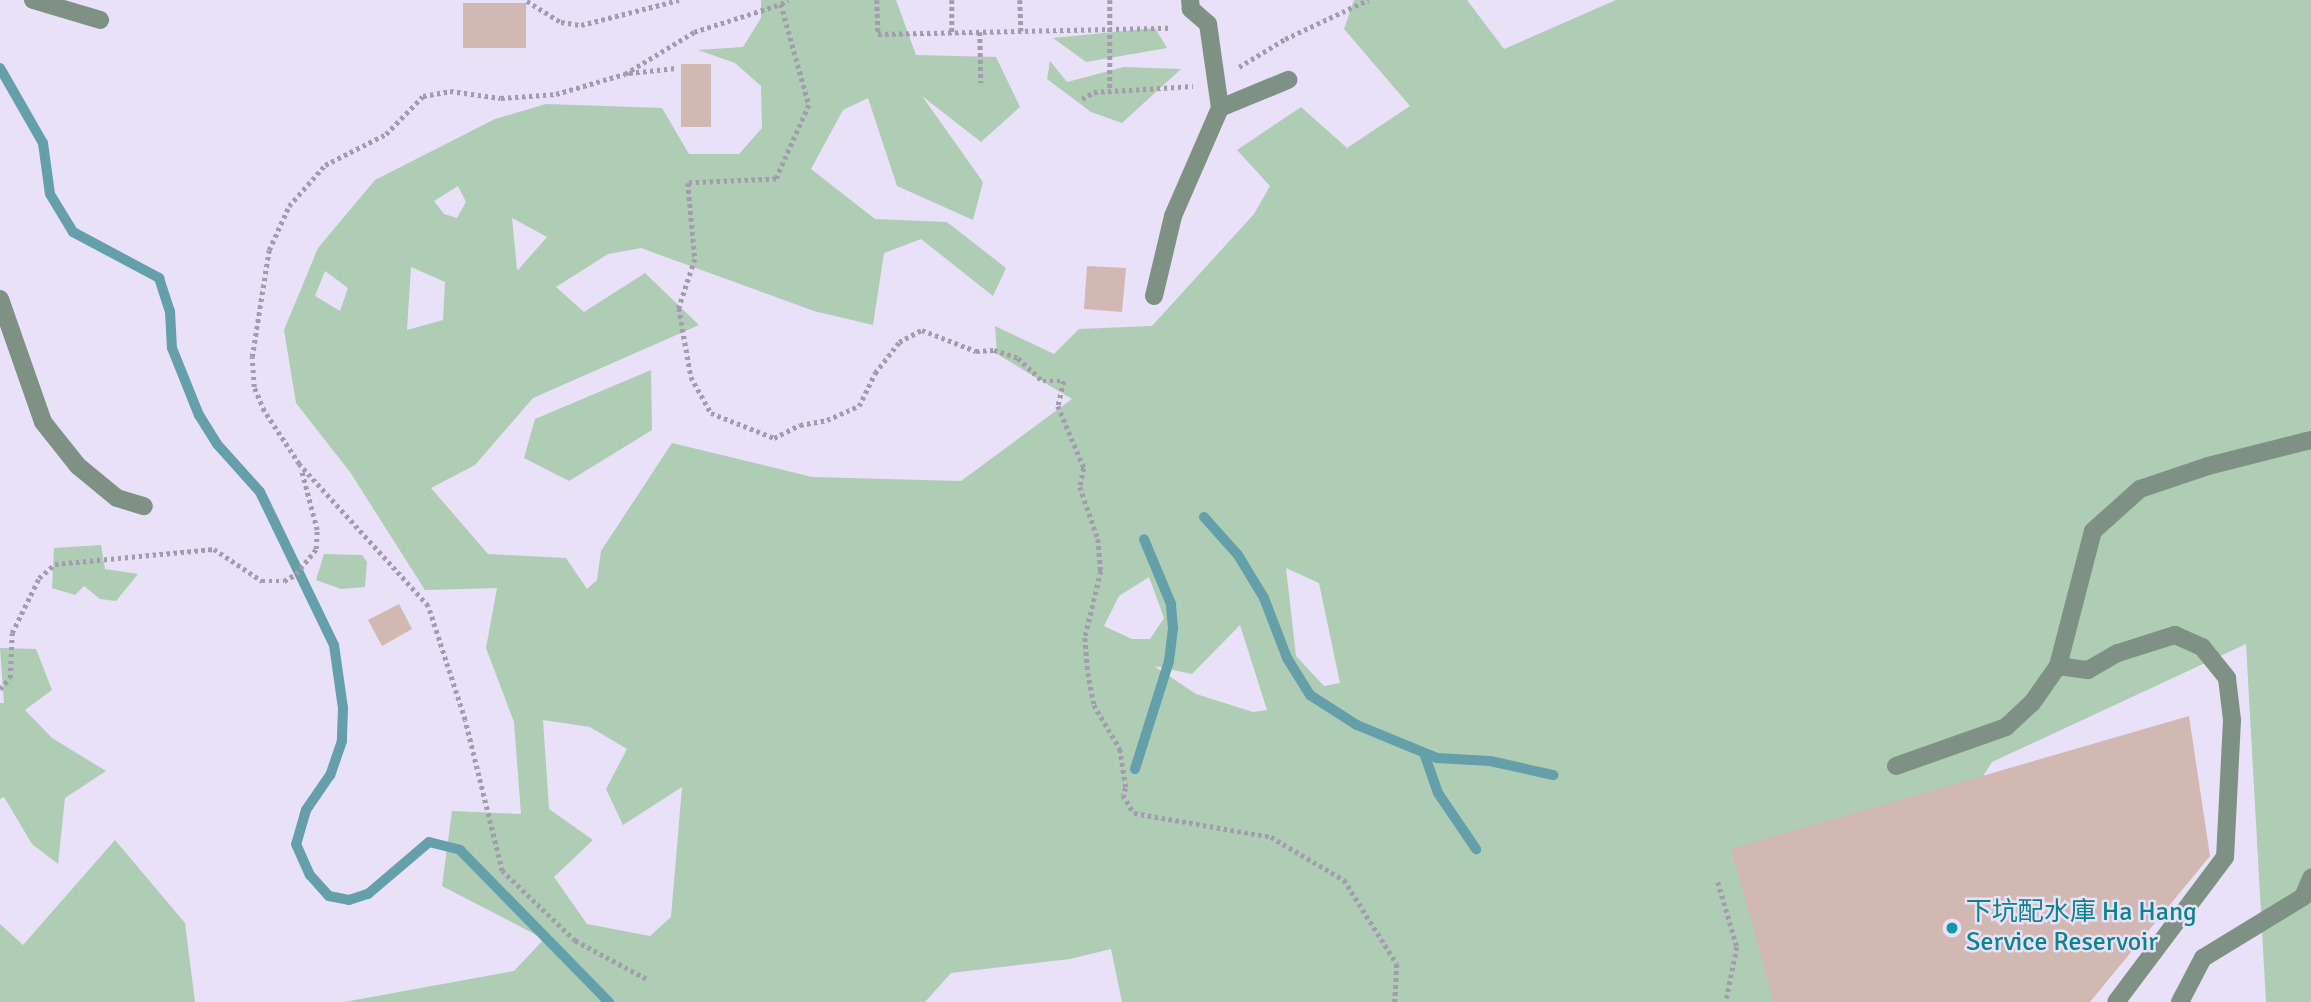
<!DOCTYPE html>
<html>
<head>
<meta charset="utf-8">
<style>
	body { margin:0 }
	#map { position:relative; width:2311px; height:1002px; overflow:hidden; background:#e9e1f7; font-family:Signika,"Noto Sans TC",sans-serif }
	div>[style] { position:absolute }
	.green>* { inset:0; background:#afccb4 }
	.stream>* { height:10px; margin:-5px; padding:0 5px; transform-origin:5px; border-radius:5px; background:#649faa }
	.building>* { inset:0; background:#d1b8b3 }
	.path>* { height:4.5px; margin-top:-2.25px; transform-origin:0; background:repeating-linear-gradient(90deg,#a39cae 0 3.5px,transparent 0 7px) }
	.minor>* { height:18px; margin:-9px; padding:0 9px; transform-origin:9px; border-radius:9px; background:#7f9184 }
	.dots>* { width:19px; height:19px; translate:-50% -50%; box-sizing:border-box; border:4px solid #e9e1f7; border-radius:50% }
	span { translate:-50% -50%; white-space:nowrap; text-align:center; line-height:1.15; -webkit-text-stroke:5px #e9e1f7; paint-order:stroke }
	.culture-label { font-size:26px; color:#0d838f }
	.left { translate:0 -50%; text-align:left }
</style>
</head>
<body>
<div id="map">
	<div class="green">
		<i style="clip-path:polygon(evenodd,761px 0,896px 0,916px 55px,996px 57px,1020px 107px,981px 142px,922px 96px,983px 182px,973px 220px,897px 186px,868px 98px,843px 110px,811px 169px,875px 219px,947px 222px,1006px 268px,993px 296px,921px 239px,884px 253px,873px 325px,814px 311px,641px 248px,608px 254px,556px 287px,584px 312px,645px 273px,699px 325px,533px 398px,475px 465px,431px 488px,488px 554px,566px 558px,587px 589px,597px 580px,601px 551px,672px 443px,812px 477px,961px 481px,1072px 399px,997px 354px,995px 326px,1054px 354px,1079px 329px,1152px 326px,1254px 214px,1270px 186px,1237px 150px,1301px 107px,1347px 148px,1410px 106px,1344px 29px,1354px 0,1467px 0,1504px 49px,1616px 0,2311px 0,2311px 1002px,2266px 1002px,2246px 644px,1992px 762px,1905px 900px,1818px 1002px,1122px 1002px,1111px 949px,1070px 959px,951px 973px,925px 1002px,344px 1002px,514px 971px,544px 939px,442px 886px,452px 811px,521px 814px,514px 722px,486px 648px,497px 588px,425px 590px,350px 472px,296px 403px,284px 330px,318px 248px,375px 180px,495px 119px,546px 104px,662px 108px,689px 154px,739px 154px,762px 128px,761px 86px,735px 63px,698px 50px,743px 47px,761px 18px,761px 0,458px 186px,466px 202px,457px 218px,444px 214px,434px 201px,458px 186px,761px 0,512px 218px,547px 237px,518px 270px,517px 269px,512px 218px,761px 0,411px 267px,445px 282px,443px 320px,407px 330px,411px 267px,761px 0,325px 271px,348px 288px,340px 311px,315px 296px,325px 271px,761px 0,1286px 568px,1319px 583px,1340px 683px,1324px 686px,1296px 656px,1286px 568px,761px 0,1149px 577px,1164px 618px,1150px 639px,1132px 639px,1104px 626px,1119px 596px,1149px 577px,761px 0,1240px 625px,1267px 710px,1253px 712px,1196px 694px,1154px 666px,1192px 674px,1240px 625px,761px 0,543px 720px,590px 727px,627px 749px,606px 789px,623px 825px,682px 787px,671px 917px,650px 936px,587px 924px,554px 877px,593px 840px,549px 809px,543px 720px)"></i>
		<i style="clip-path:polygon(1155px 28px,1167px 48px,1086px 62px,1053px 38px)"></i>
		<i style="clip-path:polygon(1050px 61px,1067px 82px,1124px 67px,1181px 69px,1122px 123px,1091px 112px,1047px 79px)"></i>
		<i style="clip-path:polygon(651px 370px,652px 430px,569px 481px,524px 458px,535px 419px)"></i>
		<i style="clip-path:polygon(101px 545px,105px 569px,138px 574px,116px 601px,100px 599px,84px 586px,75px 595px,52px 588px,54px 548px)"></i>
		<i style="clip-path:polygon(324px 554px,362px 555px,367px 562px,365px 587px,341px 589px,316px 580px)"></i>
		<i style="clip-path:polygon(0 648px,36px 649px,52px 690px,25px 710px,52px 738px,106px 771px,65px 798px,58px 864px,32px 844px,4px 797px,0 799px,0 703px,4px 703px)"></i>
		<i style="clip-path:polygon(115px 840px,185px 923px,195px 1002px,0 1002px,0 924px,23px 945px)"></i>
	</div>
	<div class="stream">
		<i style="left:0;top:68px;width:86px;rotate:60.2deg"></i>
		<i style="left:43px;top:143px;width:51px;rotate:82.2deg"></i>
		<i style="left:50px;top:194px;width:44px;rotate:58.8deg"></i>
		<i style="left:73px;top:232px;width:98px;rotate:28.1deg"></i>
		<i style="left:159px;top:278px;width:35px;rotate:72deg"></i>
		<i style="left:170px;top:311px;width:37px;rotate:87deg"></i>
		<i style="left:172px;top:348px;width:72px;rotate:68.1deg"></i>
		<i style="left:199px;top:415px;width:34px;rotate:58deg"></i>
		<i style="left:217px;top:444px;width:64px;rotate:48.1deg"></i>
		<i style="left:260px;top:492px;width:170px;rotate:64.2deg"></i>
		<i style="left:334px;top:645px;width:64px;rotate:81.9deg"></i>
		<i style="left:343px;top:708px;width:33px;rotate:92deg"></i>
		<i style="left:342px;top:741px;width:36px;rotate:109deg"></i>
		<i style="left:330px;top:775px;width:42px;rotate:124.4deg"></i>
		<i style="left:306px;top:810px;width:35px;rotate:106deg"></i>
		<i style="left:296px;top:844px;width:34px;rotate:66deg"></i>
		<i style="left:310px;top:875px;width:28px;rotate:48deg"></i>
		<i style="left:329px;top:896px;width:20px;rotate:11deg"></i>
		<i style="left:349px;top:900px;width:20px;rotate:-18deg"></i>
		<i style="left:368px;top:894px;width:80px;rotate:-40.4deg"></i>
		<i style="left:429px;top:842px;width:32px;rotate:14deg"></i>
		<i style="left:460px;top:850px;width:213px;rotate:45.6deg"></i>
		<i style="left:1204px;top:517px;width:51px;rotate:48.2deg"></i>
		<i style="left:1238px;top:555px;width:50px;rotate:58.8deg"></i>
		<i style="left:1264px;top:598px;width:64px;rotate:69deg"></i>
		<i style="left:1287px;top:658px;width:44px;rotate:58.1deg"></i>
		<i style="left:1310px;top:695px;width:56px;rotate:32.6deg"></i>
		<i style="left:1357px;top:725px;width:87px;rotate:22.4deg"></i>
		<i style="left:1437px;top:758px;width:53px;rotate:3.2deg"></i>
		<i style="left:1490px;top:761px;width:65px;rotate:12.5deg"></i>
		<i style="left:1424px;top:753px;width:42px;rotate:70.7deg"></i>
		<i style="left:1438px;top:793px;width:68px;rotate:55.8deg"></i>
		<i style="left:1135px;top:769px;width:113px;rotate:-72.5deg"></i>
		<i style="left:1169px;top:661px;width:33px;rotate:-83deg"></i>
		<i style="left:1173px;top:628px;width:24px;rotate:-95deg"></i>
		<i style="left:1171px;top:604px;width:70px;rotate:-112.6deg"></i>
	</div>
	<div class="building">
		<i style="clip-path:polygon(463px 3px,526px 3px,526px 48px,463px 48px)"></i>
		<i style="clip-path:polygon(681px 64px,711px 64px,711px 127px,681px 127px)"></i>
		<i style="clip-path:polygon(1087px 266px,1126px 268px,1122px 312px,1084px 309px)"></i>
		<i style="clip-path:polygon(399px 604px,412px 629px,382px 646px,368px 620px)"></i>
		<i style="clip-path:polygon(2189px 716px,2210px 856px,2090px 1002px,1774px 1002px,1731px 849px)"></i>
	</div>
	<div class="path">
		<i style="left:877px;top:0;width:34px;rotate:88deg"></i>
		<i style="left:878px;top:34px;width:294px;rotate:-1.2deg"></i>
		<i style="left:952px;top:0;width:32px;rotate:90deg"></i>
		<i style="left:1020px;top:0;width:31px;rotate:88deg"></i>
		<i style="left:1110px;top:0;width:91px;rotate:90deg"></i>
		<i style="left:527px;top:1px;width:40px;rotate:32deg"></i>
		<i style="left:561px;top:22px;width:20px;rotate:9deg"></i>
		<i style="left:581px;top:25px;width:101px;rotate:-14.3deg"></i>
		<i style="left:781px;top:4px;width:8px;rotate:-30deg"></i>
		<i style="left:980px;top:32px;width:51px;rotate:88.9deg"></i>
		<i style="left:1239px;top:67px;width:54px;rotate:-31.3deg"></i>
		<i style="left:1285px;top:39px;width:92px;rotate:-25.2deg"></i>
		<i style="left:629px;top:73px;width:47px;rotate:-6.1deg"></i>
		<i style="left:1082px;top:99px;width:14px;rotate:-30deg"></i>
		<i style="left:1094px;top:92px;width:99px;rotate:-3.5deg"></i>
		<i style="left:0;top:689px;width:15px;rotate:-48deg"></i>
		<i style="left:10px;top:678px;width:45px;rotate:-87.5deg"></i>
		<i style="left:12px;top:633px;width:61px;rotate:-63.9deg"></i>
		<i style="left:39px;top:578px;width:21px;rotate:-41deg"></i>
		<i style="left:55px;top:564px;width:160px;rotate:-5.4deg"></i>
		<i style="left:214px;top:549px;width:58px;rotate:33.7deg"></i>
		<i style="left:262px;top:581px;width:22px"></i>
		<i style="left:284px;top:581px;width:14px;rotate:-30deg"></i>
		<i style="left:296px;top:574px;width:32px;rotate:-51deg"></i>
		<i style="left:316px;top:549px;width:19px;rotate:-87deg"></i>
		<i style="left:317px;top:530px;width:63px;rotate:-104.7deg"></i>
		<i style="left:1718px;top:882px;width:68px;rotate:73.7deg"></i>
		<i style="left:1737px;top:947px;width:56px;rotate:101.3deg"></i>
		<i style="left:646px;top:979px;width:81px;rotate:-151.8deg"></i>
		<i style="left:575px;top:941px;width:101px;rotate:-136.2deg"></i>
		<i style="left:502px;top:871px;width:155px;rotate:-103.8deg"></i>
		<i style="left:465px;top:720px;width:120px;rotate:-108deg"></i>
		<i style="left:428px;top:606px;width:192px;rotate:-132.3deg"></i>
		<i style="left:299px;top:464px;width:64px;rotate:-123.4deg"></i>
		<i style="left:264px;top:411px;width:26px;rotate:-113deg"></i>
		<i style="left:254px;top:387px;width:30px;rotate:-94deg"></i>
		<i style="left:252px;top:357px;width:108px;rotate:-81deg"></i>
		<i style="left:269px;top:250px;width:48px;rotate:-65.6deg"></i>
		<i style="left:289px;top:206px;width:55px;rotate:-48.7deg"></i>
		<i style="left:325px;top:165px;width:68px;rotate:-26.9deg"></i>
		<i style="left:386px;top:134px;width:53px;rotate:-45.8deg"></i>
		<i style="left:423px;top:96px;width:27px;rotate:-10deg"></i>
		<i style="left:450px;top:91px;width:51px;rotate:7.8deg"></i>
		<i style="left:501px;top:98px;width:55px;rotate:-4.2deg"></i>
		<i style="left:556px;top:94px;width:72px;rotate:-16.2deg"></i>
		<i style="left:625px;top:74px;width:81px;rotate:-31.3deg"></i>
		<i style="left:694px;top:32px;width:91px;rotate:-17.8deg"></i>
		<i style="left:781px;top:4px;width:105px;rotate:74.5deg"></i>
		<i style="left:809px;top:105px;width:81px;rotate:114deg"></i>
		<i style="left:776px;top:179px;width:88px;rotate:177.4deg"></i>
		<i style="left:688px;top:183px;width:76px;rotate:84.7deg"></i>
		<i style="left:695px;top:259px;width:52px;rotate:108.1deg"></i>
		<i style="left:679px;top:308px;width:70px;rotate:80.1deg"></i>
		<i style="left:691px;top:377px;width:41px;rotate:60.9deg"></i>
		<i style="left:711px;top:413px;width:68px;rotate:21.6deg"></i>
		<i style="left:774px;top:438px;width:29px;rotate:-27deg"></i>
		<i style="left:800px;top:425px;width:27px;rotate:-10deg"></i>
		<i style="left:827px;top:420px;width:35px;rotate:-24deg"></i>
		<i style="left:859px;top:406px;width:37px;rotate:-64deg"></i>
		<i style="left:875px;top:373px;width:39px;rotate:-52deg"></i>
		<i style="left:899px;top:342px;width:26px;rotate:-28deg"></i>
		<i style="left:922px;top:330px;width:58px;rotate:21.3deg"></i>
		<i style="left:976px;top:351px;width:18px;rotate:-3deg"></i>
		<i style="left:994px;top:350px;width:25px;rotate:18deg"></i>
		<i style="left:1018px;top:358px;width:34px;rotate:43deg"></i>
		<i style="left:1043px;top:381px;width:21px"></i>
		<i style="left:1064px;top:381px;width:26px;rotate:103deg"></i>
		<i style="left:1058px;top:406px;width:67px;rotate:67.2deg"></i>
		<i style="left:1084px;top:468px;width:19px;rotate:102deg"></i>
		<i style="left:1080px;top:487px;width:55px;rotate:70.9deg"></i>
		<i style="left:1098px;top:539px;width:32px;rotate:85deg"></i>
		<i style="left:1101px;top:571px;width:69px;rotate:103.4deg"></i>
		<i style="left:1085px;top:638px;width:35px;rotate:85deg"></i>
		<i style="left:1088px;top:673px;width:33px;rotate:79deg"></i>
		<i style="left:1094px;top:705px;width:51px;rotate:59.4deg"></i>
		<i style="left:1120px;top:749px;width:39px;rotate:81deg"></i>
		<i style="left:1126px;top:788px;width:8px;rotate:113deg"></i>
		<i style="left:1123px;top:795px;width:21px;rotate:59deg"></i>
		<i style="left:1134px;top:813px;width:139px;rotate:9.9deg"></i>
		<i style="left:1271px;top:837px;width:85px;rotate:30.5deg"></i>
		<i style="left:1344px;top:880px;width:99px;rotate:57.8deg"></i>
		<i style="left:1397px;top:964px;width:38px;rotate:93deg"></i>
	</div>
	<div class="minor">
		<i style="left:33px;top:0;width:70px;rotate:16.6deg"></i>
		<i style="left:1220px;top:108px;width:74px;rotate:-22.4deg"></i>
		<i style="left:1154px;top:296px;width:82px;rotate:-76.6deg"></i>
		<i style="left:1173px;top:216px;width:118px;rotate:-66.5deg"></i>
		<i style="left:1220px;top:108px;width:85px;rotate:-98.1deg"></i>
		<i style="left:1208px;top:24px;width:23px;rotate:-139deg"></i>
		<i style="left:1191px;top:9px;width:9px;rotate:-96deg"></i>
		<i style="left:0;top:299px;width:130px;rotate:70.7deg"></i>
		<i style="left:43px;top:422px;width:56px;rotate:51.5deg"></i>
		<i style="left:78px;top:466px;width:50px;rotate:39.4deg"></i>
		<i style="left:117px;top:498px;width:28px;rotate:17deg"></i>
		<i style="left:2058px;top:666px;width:30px;rotate:8deg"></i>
		<i style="left:2088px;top:670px;width:34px;rotate:-30deg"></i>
		<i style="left:2118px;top:653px;width:60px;rotate:-17.5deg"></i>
		<i style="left:2175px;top:635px;width:30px;rotate:24deg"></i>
		<i style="left:2202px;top:647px;width:40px;rotate:51deg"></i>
		<i style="left:2227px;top:678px;width:42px;rotate:83.2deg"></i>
		<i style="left:2232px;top:720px;width:137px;rotate:92.9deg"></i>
		<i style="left:2225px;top:857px;width:181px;rotate:126.9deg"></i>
		<i style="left:1896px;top:766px;width:117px;rotate:-19.5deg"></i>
		<i style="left:2006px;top:727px;width:35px;rotate:-43deg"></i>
		<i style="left:2032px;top:703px;width:45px;rotate:-54.9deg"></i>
		<i style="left:2058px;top:666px;width:139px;rotate:-75.5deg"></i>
		<i style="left:2093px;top:531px;width:63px;rotate:-41.8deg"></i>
		<i style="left:2140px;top:489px;width:72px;rotate:-18.7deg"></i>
		<i style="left:2208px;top:466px;width:106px;rotate:-14.2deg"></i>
		<i style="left:2180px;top:1002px;width:50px;rotate:-62.4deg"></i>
		<i style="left:2203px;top:958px;width:117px;rotate:-31.4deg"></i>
		<i style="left:2303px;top:897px;width:21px;rotate:-67deg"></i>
	</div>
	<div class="dots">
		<i style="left:1952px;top:928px;background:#0f9aa8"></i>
	</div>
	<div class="culture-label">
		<span class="left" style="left:1966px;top:928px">下坑配水庫 Ha Hang<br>Service Reservoir</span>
	</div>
</div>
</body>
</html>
